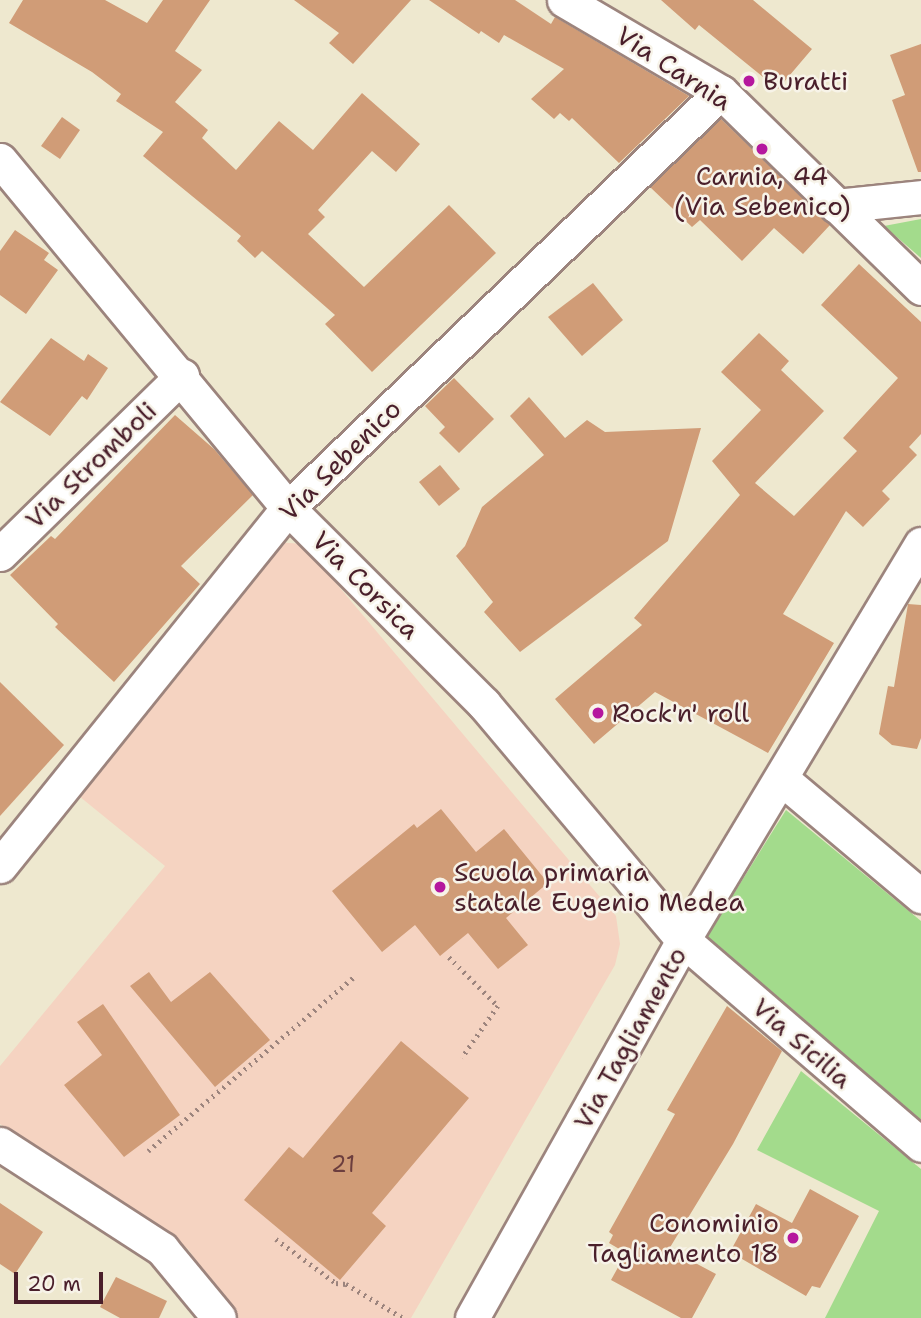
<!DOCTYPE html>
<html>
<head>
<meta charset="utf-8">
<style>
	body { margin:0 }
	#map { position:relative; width:921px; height:1318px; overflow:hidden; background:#eee8cf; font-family:"Shantell Sans",sans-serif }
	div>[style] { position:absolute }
	.built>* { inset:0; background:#f5d3c1 }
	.green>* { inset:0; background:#a3db8c }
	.building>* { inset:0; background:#d09c77 }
	.path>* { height:4.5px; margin-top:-2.25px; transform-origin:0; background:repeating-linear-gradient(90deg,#9c847d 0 2px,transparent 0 7px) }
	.roads { filter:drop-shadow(2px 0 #9c847d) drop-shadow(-2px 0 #9c847d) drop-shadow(0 2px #9c847d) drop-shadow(0 -2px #9c847d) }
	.minor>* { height:33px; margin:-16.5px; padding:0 16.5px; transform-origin:16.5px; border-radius:16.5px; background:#fff }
	.dots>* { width:19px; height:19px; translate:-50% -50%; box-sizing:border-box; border:4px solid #f7f3e8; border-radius:50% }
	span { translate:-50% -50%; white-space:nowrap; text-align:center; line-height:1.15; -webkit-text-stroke:5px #f7f3e8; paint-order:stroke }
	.number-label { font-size:23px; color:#6c3e3e }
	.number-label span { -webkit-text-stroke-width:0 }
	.street-label { font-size:26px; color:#4a1f2b }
	.poi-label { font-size:26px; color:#4a1f2b }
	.left { translate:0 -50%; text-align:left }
	.right { translate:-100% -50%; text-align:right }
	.scale { position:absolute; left:14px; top:1272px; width:89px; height:32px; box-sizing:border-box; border:4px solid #4a1f2b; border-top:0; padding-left:9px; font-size:21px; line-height:24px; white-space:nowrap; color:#4a1f2b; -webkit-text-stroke:5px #f7f3e8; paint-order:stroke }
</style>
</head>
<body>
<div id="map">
	<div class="built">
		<i style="clip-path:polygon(276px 542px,303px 544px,616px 916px,620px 944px,615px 965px,411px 1318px,236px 1318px,188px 1249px,0 1124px,0 1066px,165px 866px,74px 792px)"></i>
	</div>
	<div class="green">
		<i style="clip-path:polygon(921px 219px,921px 258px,884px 226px)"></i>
		<i style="clip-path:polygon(786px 810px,921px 921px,921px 1131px,704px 941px)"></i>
		<i style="clip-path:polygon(801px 1071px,921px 1169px,921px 1318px,825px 1318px,879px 1211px,757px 1150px)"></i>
	</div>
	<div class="building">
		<i style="clip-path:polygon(23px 0,105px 0,147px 23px,163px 0,210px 0,175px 51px,202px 70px,175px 102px,208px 130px,202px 138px,236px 170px,279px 121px,313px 150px,362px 93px,420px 144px,396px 172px,372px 151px,318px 210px,325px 217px,308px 234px,364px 287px,449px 205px,496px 253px,372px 372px,325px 324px,335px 315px,262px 251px,255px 258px,237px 241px,241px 236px,143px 156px,163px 132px,116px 101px,121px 94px,92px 72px,9px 23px)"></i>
		<i style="clip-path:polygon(294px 0,411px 0,353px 64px,329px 43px,339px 33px)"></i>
		<i style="clip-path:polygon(429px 0,515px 0,551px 24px,555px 17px,689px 96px,619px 163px,572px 118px,569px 121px,560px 113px,554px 119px,531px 99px,564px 69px,504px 35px,499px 43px,481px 31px,479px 34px)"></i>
		<i style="clip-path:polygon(661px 0,753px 0,812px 49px,778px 89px,699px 25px,695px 30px)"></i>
		<i style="clip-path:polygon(921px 44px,921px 172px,918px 172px,892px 100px,905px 95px,890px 55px)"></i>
		<i style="clip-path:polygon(62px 117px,80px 130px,60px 159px,41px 146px)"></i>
		<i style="clip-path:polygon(721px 119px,830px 225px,803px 254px,774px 228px,742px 261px,700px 220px,692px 227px,650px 187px)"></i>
		<i style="clip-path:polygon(15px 230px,49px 253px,44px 260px,58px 270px,26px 314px,0 295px,0 251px)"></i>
		<i style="clip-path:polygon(859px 264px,921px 322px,921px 434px,909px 447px,917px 455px,882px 491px,890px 499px,863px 527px,846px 511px,783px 614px,834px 643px,768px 753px,655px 692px,594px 744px,555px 699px,642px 625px,634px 618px,740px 495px,712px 461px,761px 410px,721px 372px,759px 333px,789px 361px,781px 370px,824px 411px,755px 483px,794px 516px,857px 451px,843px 438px,898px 378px,821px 305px)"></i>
		<i style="clip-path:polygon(593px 283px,623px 320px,582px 356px,548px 317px)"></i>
		<i style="clip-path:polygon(51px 338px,84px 361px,88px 354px,108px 368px,87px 400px,82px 396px,50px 436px,0 402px)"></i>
		<i style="clip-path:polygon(454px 378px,494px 419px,459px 453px,439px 433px,445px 427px,425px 406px)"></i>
		<i style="clip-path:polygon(529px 397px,565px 438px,587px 420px,605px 432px,701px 428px,668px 541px,520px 652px,484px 612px,493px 602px,456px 556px,465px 546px,482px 507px,544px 455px,510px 416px)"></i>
		<i style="clip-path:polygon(175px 415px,214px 449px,253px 495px,181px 566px,200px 584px,114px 682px,55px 627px,58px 624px,10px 575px,51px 536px,55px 539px)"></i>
		<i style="clip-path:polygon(440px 465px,460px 489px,439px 506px,419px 482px)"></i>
		<i style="clip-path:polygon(908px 604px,921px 605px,921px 738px,917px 749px,892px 745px,879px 734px,888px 686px,894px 687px)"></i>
		<i style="clip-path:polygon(0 682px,64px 745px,0 816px)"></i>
		<i style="clip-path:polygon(441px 809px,476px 852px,504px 829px,548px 883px,506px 918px,528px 945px,498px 969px,468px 933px,440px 956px,415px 925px,382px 952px,332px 891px,414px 824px,417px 828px)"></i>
		<i style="clip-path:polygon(149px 972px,171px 1002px,210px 972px,270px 1040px,215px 1087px,130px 986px)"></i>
		<i style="clip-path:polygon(103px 1004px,180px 1115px,124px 1157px,64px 1085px,102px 1055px,77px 1022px)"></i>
		<i style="clip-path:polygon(727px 1006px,782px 1051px,733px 1144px,669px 1249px,716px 1274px,692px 1318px,681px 1318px,611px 1280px,626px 1253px,609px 1243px,613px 1235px,609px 1232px,675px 1114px,667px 1110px)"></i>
		<i style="clip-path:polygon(401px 1041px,469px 1098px,372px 1213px,386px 1226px,340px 1280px,244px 1200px,289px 1147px,303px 1158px)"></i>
		<i style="clip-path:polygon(810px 1189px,859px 1216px,820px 1288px,812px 1286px,806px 1296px,730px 1252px,756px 1204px,792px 1223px)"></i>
		<i style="clip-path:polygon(0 1203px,43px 1232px,15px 1274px,0 1264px)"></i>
		<i style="clip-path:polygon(116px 1277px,167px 1301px,159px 1318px,120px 1318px,100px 1307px)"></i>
	</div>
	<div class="path">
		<i style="left:449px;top:957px;width:69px;rotate:45deg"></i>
		<i style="left:498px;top:1006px;width:63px;rotate:124.7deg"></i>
		<i style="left:148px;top:1151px;width:271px;rotate:-40.2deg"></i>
		<i style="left:276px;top:1239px;width:74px;rotate:36.3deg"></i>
		<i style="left:336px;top:1283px;width:10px;rotate:6deg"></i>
		<i style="left:346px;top:1284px;width:66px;rotate:30.8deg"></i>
	</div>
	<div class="roads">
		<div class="minor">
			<i style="left:564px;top:0;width:182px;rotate:30.4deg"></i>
			<i style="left:721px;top:92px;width:280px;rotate:44.4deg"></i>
			<i style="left:0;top:160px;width:452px;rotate:50.4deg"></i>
			<i style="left:288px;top:508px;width:277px;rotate:45deg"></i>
			<i style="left:484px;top:704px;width:309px;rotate:49.9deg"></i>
			<i style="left:683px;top:940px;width:314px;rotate:40.7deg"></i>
			<i style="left:836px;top:206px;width:85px;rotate:-6deg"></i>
			<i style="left:0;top:554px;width:255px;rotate:-44.4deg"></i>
			<i style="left:782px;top:779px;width:182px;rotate:40.1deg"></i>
			<i style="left:0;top:866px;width:459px;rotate:-51.2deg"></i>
			<i style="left:288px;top:508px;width:600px;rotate:-43.85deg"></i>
			<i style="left:0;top:1144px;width:193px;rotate:32.9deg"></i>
			<i style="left:162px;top:1249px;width:89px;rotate:50.4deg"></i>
			<i style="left:472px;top:1318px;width:433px;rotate:-60.8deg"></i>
			<i style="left:683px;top:940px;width:462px;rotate:-59deg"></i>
		</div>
	</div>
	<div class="dots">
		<i style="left:749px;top:81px;background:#b5179e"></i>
		<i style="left:762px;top:149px;background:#b5179e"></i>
		<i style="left:598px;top:713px;background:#b5179e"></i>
		<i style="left:440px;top:887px;background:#b5179e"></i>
		<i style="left:793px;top:1238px;background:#b5179e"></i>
	</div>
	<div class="number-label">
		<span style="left:343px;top:1164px">21</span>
	</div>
	<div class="street-label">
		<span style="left:674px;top:68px;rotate:33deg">Via Carnia</span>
		<span style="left:340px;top:460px;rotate:-45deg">Via Sebenico</span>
		<span style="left:91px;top:465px;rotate:-44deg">Via Stromboli</span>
		<span style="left:366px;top:585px;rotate:45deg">Via Corsica</span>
		<span style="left:630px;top:1038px;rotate:-61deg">Via Tagliamento</span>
		<span style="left:802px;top:1043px;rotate:41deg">Via Sicilia</span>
	</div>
	<div class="poi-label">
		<span class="left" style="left:763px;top:81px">Buratti</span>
		<span style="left:762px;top:191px">Carnia, 44<br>(Via Sebenico)</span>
		<span class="left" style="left:612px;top:713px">Rock'n' roll</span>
		<span class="left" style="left:454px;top:887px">Scuola primaria<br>statale Eugenio Medea</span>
		<span class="right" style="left:779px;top:1238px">Conominio<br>Tagliamento 18</span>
	</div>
	<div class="scale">20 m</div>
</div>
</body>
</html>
